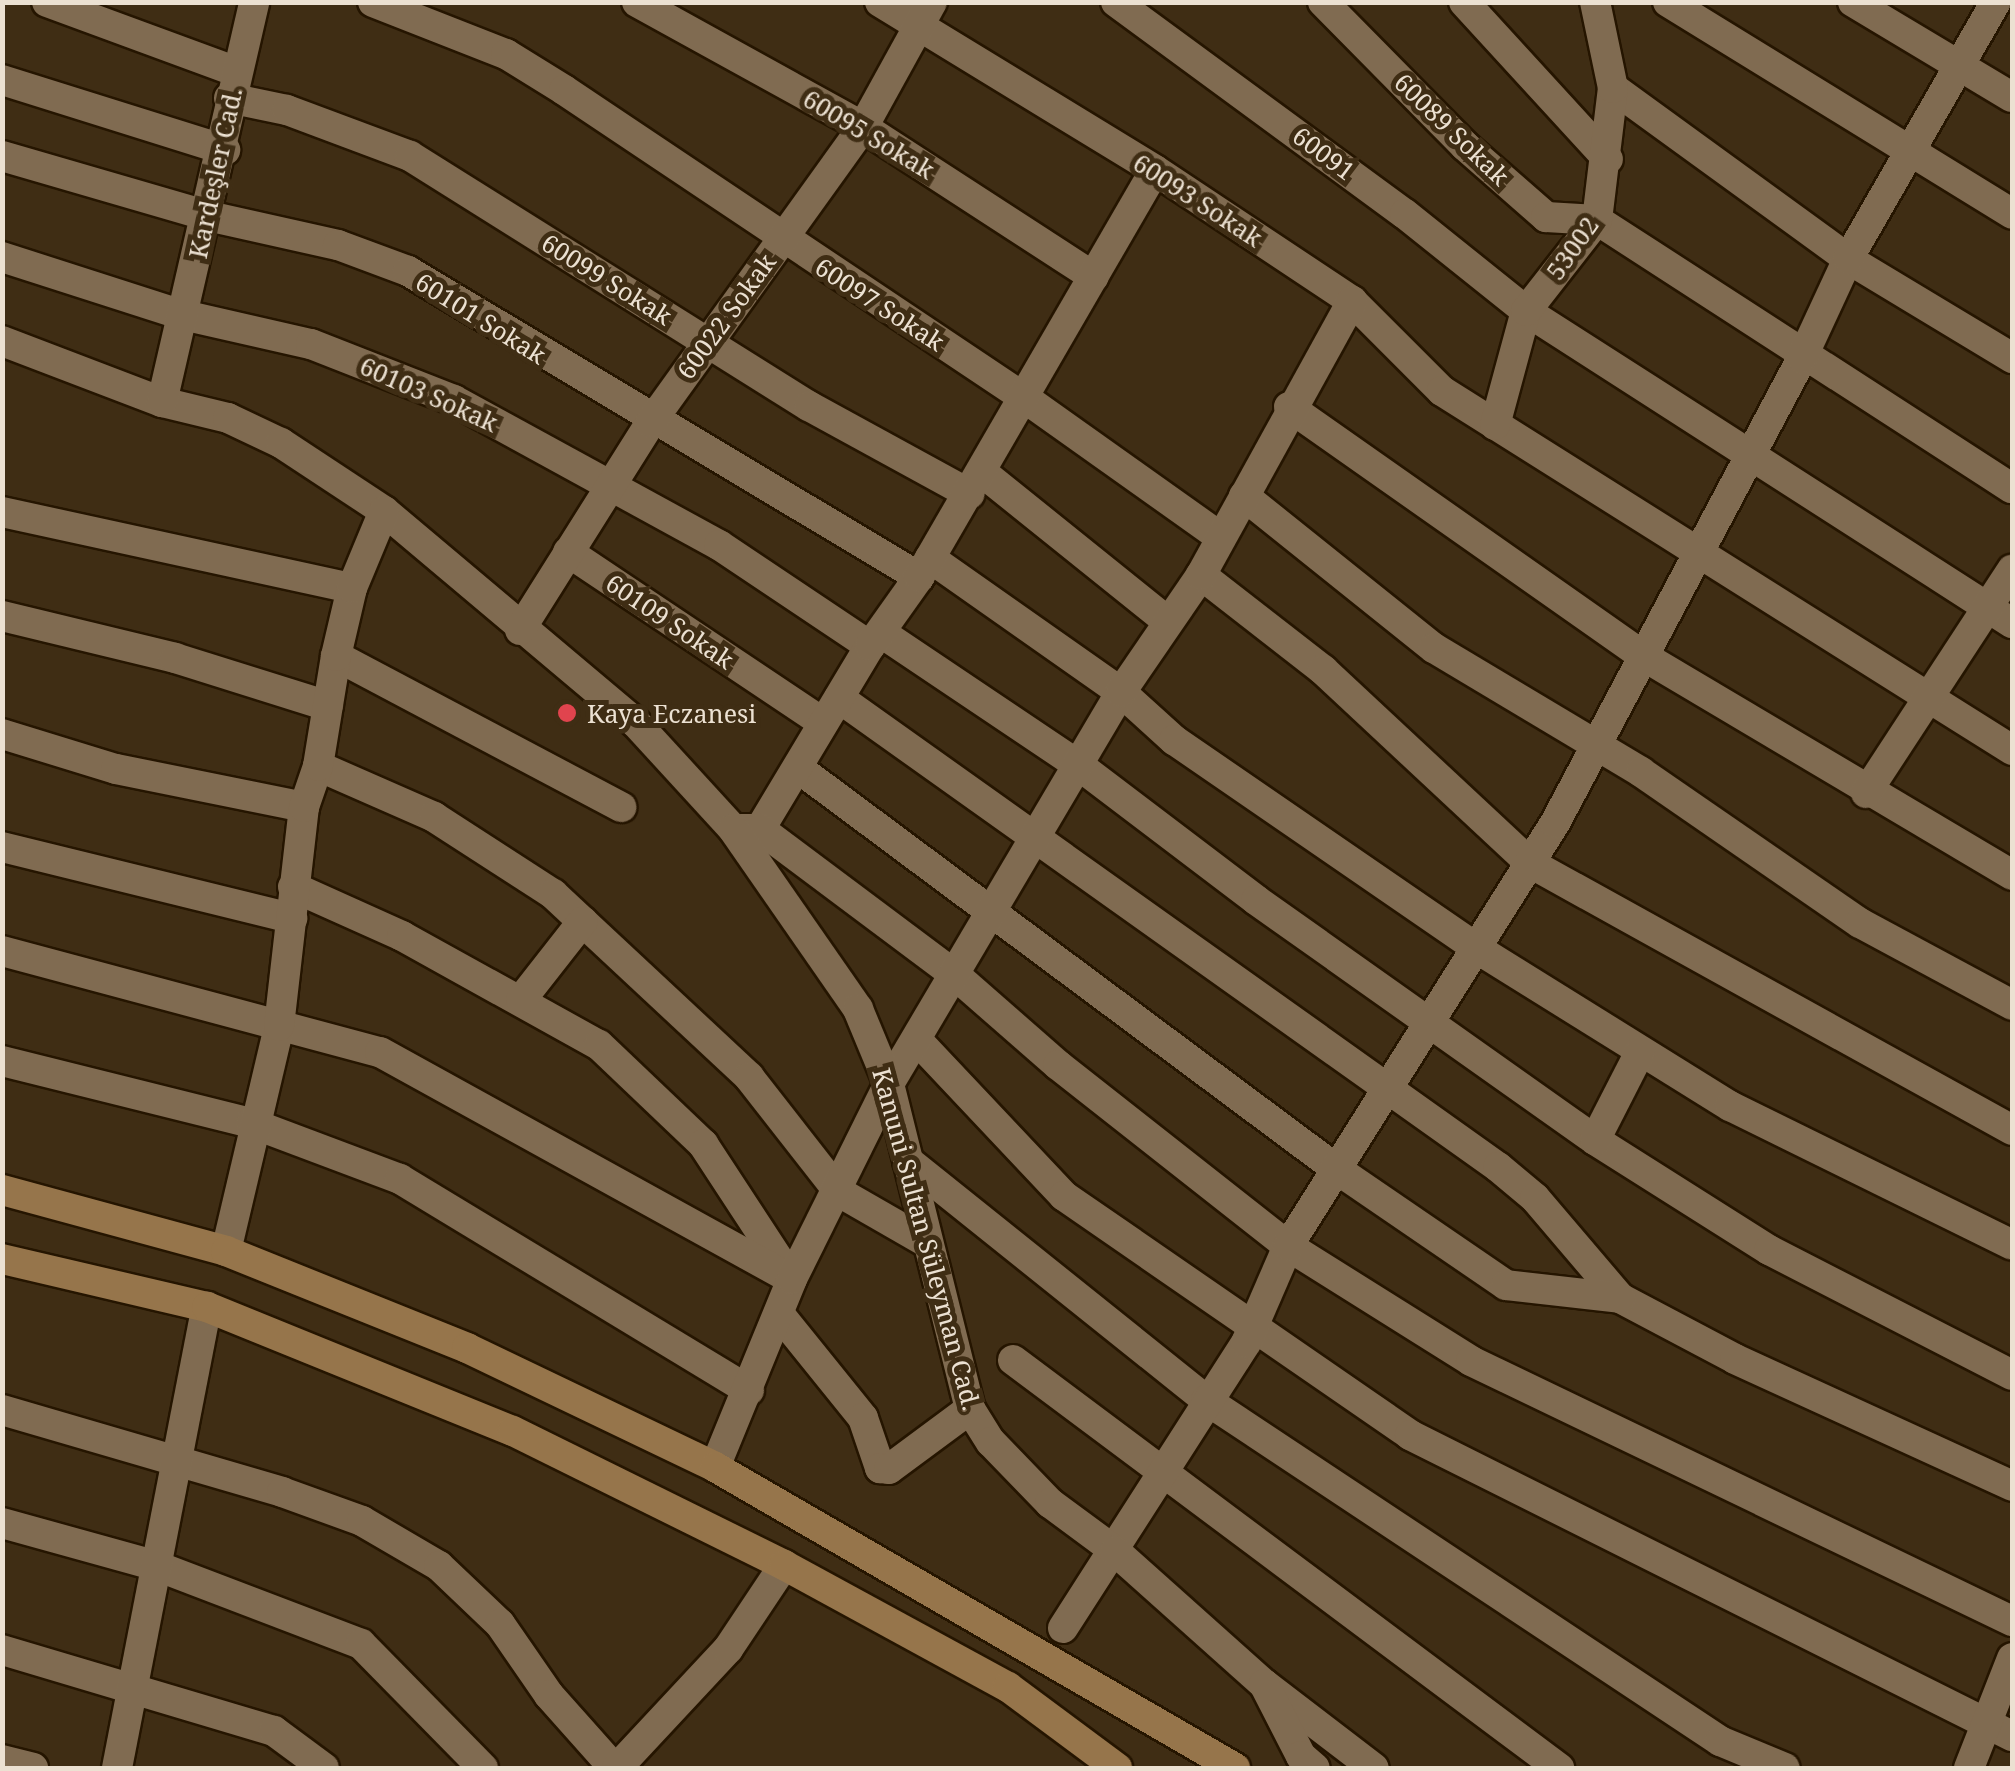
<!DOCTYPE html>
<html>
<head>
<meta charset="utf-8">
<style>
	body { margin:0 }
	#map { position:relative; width:2015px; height:1771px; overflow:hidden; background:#3f2d14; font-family:"Noto Serif",serif }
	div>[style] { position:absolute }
	.roads { filter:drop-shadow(2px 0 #251500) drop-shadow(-2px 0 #251500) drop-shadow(0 2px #251500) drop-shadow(0 -2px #251500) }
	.minor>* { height:30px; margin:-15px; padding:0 15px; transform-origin:15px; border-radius:15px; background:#806b51 }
	.tertiary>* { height:30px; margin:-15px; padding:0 15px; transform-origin:15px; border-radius:15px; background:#806b51 }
	.secondary>* { height:30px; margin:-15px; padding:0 15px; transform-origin:15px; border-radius:15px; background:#96754b }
	.dots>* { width:28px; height:28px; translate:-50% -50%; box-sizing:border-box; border:5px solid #3f2d14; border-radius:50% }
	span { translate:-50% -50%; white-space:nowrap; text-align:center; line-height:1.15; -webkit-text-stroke:10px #3f2d14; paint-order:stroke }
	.street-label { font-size:25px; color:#ece1d2 }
	.poi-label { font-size:25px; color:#ece1d2 }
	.left { translate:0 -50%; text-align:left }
	.frame { position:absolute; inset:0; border:5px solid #ece1d2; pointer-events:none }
</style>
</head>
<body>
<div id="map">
	<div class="roads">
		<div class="minor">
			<i style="left:47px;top:2px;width:202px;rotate:20.2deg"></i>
			<i style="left:373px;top:2px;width:143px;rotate:21.4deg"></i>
			<i style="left:506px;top:54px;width:68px;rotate:31.8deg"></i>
			<i style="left:564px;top:90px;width:556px;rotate:33.78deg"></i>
			<i style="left:1026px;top:399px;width:238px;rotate:35.4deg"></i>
			<i style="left:637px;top:2px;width:258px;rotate:28.9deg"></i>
			<i style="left:863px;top:127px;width:275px;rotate:33deg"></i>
			<i style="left:880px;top:2px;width:322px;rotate:31.4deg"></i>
			<i style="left:1155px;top:170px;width:237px;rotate:33.6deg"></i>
			<i style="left:1352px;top:301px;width:127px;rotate:45deg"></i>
			<i style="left:1442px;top:391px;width:674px;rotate:32.2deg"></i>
			<i style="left:1116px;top:2px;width:358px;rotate:36.3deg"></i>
			<i style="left:1405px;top:214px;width:155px;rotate:38.7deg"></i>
			<i style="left:1526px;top:311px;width:578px;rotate:32.7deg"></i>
			<i style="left:1323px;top:2px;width:202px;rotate:45.4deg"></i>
			<i style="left:1465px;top:146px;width:108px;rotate:41.2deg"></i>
			<i style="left:1546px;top:217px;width:51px;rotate:3.4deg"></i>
			<i style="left:1597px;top:220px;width:494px;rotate:32.9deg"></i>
			<i style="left:1464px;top:2px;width:213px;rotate:47.5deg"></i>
			<i style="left:1668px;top:2px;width:404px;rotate:31.6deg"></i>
			<i style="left:1853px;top:2px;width:185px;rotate:30.9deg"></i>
			<i style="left:2px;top:80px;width:234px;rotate:17.4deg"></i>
			<i style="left:1613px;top:88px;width:291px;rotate:36deg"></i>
			<i style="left:1848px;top:259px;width:192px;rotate:31.1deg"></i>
			<i style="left:229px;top:98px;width:59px;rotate:11.7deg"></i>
			<i style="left:287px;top:110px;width:131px;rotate:20.5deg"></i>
			<i style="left:410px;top:156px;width:471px;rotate:32.1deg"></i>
			<i style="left:809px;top:406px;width:183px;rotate:28.7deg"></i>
			<i style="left:2px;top:156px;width:215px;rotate:16.2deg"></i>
			<i style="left:208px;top:216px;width:133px;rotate:12.6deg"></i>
			<i style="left:338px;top:245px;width:75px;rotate:20.4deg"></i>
			<i style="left:408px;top:271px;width:596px;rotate:30.91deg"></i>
			<i style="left:2px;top:257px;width:190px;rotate:17.8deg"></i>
			<i style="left:183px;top:315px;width:131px;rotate:12.8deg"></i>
			<i style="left:311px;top:344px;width:154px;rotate:21.4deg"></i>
			<i style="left:454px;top:400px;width:302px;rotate:28.7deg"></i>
			<i style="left:719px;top:545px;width:182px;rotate:33.8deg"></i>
			<i style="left:1289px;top:407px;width:435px;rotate:35.1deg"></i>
			<i style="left:1645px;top:657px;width:427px;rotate:30.7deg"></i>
			<i style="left:1495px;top:425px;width:118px;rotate:-74.8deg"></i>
			<i style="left:1526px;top:311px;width:115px;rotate:-52deg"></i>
			<i style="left:1597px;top:220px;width:133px;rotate:-83.1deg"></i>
			<i style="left:1613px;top:88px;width:88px;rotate:-101.8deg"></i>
			<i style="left:983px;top:473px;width:236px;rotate:38.8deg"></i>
			<i style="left:1244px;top:496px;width:243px;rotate:38.7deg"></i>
			<i style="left:1434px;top:648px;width:241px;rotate:30.9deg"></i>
			<i style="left:1641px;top:772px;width:266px;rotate:34.6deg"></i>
			<i style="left:1860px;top:923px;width:173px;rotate:28.3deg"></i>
			<i style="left:2px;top:512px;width:358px;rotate:12.3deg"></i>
			<i style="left:568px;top:552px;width:307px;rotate:33.8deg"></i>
			<i style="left:930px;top:558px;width:233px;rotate:35.1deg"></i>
			<i style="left:1121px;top:692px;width:72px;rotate:42.2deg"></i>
			<i style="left:1174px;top:740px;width:370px;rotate:34.5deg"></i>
			<i style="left:1479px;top:950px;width:296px;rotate:31.9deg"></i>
			<i style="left:1730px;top:1106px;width:314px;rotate:26.2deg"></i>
			<i style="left:1201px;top:575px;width:155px;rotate:37.9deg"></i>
			<i style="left:1323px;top:670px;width:283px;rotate:43deg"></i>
			<i style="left:1530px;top:863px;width:551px;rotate:28.98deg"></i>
			<i style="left:2px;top:616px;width:178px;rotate:13.6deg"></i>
			<i style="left:175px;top:658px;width:160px;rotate:17.4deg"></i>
			<i style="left:883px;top:634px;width:239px;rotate:33.9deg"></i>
			<i style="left:1081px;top:767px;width:220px;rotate:37.2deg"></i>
			<i style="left:1256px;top:900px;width:415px;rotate:35.3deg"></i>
			<i style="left:1595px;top:1140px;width:206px;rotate:32.3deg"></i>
			<i style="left:1769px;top:1250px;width:273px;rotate:27.2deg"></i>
			<i style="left:336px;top:656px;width:323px;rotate:27.9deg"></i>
			<i style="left:839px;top:698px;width:809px;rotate:35.44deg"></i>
			<i style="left:1498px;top:1167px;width:48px;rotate:40deg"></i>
			<i style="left:1535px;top:1198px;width:131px;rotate:49.6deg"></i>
			<i style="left:1620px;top:1298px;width:130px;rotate:27.9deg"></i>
			<i style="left:1735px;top:1359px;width:305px;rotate:24.6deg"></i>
			<i style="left:2px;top:734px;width:119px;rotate:17.1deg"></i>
			<i style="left:116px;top:769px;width:192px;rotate:11.4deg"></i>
			<i style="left:318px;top:766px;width:127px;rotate:23.7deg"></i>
			<i style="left:434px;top:817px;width:142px;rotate:32.9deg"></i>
			<i style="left:553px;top:894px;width:268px;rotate:43deg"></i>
			<i style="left:749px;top:1077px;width:146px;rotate:52deg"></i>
			<i style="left:839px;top:1192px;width:100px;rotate:29.9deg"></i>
			<i style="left:798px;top:768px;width:670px;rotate:36.68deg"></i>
			<i style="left:1335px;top:1168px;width:207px;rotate:34.4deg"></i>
			<i style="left:1506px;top:1285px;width:115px;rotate:6.5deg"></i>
			<i style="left:1866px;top:793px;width:267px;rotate:-56.8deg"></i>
			<i style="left:741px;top:829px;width:19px"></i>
			<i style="left:760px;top:829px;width:214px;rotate:-59deg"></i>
			<i style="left:870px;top:646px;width:85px;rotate:-54.6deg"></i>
			<i style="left:919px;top:577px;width:470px;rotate:-59.9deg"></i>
			<i style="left:760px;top:829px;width:242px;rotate:36.8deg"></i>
			<i style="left:954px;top:974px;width:138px;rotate:41.2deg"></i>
			<i style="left:1058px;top:1065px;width:293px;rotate:38.2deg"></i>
			<i style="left:1288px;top:1246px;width:216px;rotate:32.1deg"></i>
			<i style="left:1471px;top:1361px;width:600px;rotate:25.67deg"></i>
			<i style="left:2px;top:847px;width:299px;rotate:13.8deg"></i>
			<i style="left:293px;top:887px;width:120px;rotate:24.2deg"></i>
			<i style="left:402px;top:936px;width:225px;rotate:29deg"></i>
			<i style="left:599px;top:1045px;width:144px;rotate:43.6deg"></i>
			<i style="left:703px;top:1144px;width:159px;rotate:56.8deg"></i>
			<i style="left:2px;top:951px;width:391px;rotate:15deg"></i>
			<i style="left:380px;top:1052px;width:470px;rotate:28.9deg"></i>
			<i style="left:521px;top:1000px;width:100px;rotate:-51.9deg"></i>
			<i style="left:917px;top:1040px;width:214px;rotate:46.7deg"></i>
			<i style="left:1064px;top:1196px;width:421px;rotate:34.6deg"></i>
			<i style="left:1410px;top:1435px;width:673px;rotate:26.57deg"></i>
			<i style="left:2px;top:1061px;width:257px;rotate:14deg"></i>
			<i style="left:251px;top:1123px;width:159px;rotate:20.6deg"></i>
			<i style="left:400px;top:1179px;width:408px;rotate:31.2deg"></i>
			<i style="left:1595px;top:1140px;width:99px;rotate:-62.9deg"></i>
			<i style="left:908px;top:1161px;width:382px;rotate:38.7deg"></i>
			<i style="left:1206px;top:1400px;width:617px;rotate:33.56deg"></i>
			<i style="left:1720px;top:1741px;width:70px;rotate:22.6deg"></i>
			<i style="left:780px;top:1315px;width:132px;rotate:51.1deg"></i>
			<i style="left:863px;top:1418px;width:53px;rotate:71.2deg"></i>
			<i style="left:880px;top:1468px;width:9px;rotate:6deg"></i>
			<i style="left:889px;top:1469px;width:101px;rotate:-36.5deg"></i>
			<i style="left:1013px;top:1360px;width:682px;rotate:36.77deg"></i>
			<i style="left:2px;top:1410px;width:292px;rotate:16.3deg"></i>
			<i style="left:282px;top:1492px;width:85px;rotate:19.9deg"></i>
			<i style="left:362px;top:1521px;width:89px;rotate:30.3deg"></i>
			<i style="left:439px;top:1566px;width:84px;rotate:43.6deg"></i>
			<i style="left:500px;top:1624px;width:86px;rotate:55.4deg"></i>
			<i style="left:549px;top:1695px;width:98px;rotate:48.3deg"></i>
			<i style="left:715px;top:1467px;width:203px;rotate:-67.7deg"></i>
			<i style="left:792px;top:1279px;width:218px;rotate:-63.6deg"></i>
			<i style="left:889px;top:1084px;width:456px;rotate:-59.4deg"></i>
			<i style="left:1121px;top:692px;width:142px;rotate:-55.6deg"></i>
			<i style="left:1201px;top:575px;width:313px;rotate:-61.1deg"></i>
			<i style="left:2px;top:1523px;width:161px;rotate:15.5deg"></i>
			<i style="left:157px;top:1566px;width:218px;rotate:20.9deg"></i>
			<i style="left:361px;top:1644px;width:174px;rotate:45.5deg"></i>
			<i style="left:1063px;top:1628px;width:339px;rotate:-57.3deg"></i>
			<i style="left:1246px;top:1343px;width:106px;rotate:-66.6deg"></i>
			<i style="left:1288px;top:1246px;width:500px;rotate:-57.74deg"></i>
			<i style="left:1555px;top:823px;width:527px;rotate:-62.02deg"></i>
			<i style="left:1802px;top:358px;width:109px;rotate:-65.1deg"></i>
			<i style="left:1848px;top:259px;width:297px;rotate:-60.1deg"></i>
			<i style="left:2px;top:1650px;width:284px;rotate:16.6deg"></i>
			<i style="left:274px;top:1731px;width:62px;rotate:36.5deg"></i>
			<i style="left:1264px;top:1684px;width:138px;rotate:37.4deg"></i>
			<i style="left:2px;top:1760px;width:32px;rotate:14deg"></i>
			<i style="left:117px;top:1768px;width:470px;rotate:-79deg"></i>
			<i style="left:617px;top:1768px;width:163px;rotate:-47deg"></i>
			<i style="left:728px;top:1649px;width:101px;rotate:-56.3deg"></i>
			<i style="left:1969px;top:1768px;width:118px;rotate:-68.6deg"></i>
		</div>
		<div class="tertiary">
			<i style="left:2px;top:341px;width:171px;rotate:20.9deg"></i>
			<i style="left:162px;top:402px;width:68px;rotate:13.6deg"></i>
			<i style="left:228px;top:418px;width:59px;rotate:25.3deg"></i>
			<i style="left:281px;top:443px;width:123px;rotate:33.4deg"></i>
			<i style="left:384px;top:511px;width:328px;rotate:40.1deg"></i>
			<i style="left:635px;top:722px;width:145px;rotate:47.5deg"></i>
			<i style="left:733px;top:829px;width:219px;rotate:55.2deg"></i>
			<i style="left:858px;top:1009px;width:81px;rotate:67.5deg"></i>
			<i style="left:889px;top:1084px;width:335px;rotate:76deg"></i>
			<i style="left:970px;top:1409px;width:39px;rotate:58deg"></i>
			<i style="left:991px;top:1442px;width:85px;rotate:46deg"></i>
			<i style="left:1050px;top:1503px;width:81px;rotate:36.4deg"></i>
			<i style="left:1115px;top:1551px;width:200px;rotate:41.8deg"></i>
			<i style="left:1264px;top:1684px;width:81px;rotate:62.8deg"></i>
			<i style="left:1301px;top:1756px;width:18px;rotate:41deg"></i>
			<i style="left:162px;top:402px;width:410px;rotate:-77deg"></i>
			<i style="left:520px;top:630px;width:246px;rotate:-57.8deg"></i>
			<i style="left:651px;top:422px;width:363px;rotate:-54.3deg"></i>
			<i style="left:863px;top:127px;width:143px;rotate:-61.1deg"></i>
			<i style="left:226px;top:1251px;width:231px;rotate:-76.7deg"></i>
			<i style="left:279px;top:1026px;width:220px;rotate:-83.5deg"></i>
			<i style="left:304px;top:807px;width:43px;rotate:-71.1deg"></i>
			<i style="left:318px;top:766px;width:111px;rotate:-80.7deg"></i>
			<i style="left:336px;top:656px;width:70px;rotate:-76.8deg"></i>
			<i style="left:352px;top:588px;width:83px;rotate:-67.4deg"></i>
		</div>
		<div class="secondary">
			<i style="left:2px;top:1190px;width:232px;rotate:15.2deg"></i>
			<i style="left:226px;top:1251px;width:260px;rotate:21.9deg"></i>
			<i style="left:467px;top:1348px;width:275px;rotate:25.6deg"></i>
			<i style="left:715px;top:1467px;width:601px;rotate:30.06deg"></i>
			<i style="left:2px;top:1259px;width:211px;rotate:13.2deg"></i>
			<i style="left:207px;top:1307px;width:330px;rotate:22.1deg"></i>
			<i style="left:513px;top:1431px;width:302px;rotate:26.3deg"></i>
			<i style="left:784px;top:1565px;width:255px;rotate:28.6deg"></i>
			<i style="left:1008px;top:1687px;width:136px;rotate:36.6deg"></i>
		</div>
	</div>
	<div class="dots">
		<i style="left:567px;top:713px;background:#e0444e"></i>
	</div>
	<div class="street-label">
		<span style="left:1452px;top:129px;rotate:44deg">60089 Sokak</span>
		<span style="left:869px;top:134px;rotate:31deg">60095 Sokak</span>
		<span style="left:1324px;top:153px;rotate:37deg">60091</span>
		<span style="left:215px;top:173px;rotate:-78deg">Kardeşler Cad.</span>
		<span style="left:1198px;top:200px;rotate:33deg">60093 Sokak</span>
		<span style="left:1572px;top:248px;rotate:-55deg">53002</span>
		<span style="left:607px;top:279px;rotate:32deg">60099 Sokak</span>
		<span style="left:880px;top:304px;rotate:33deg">60097 Sokak</span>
		<span style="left:726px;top:316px;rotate:-54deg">60022 Sokak</span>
		<span style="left:481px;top:318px;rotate:32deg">60101 Sokak</span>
		<span style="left:429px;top:394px;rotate:24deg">60103 Sokak</span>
		<span style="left:670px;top:621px;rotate:34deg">60109 Sokak</span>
		<span style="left:927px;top:1239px;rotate:75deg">Kanuni Sultan Süleyman Cad.</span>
	</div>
	<div class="poi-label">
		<span class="left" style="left:587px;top:713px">Kaya Eczanesi</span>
	</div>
	<div class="frame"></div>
</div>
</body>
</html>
